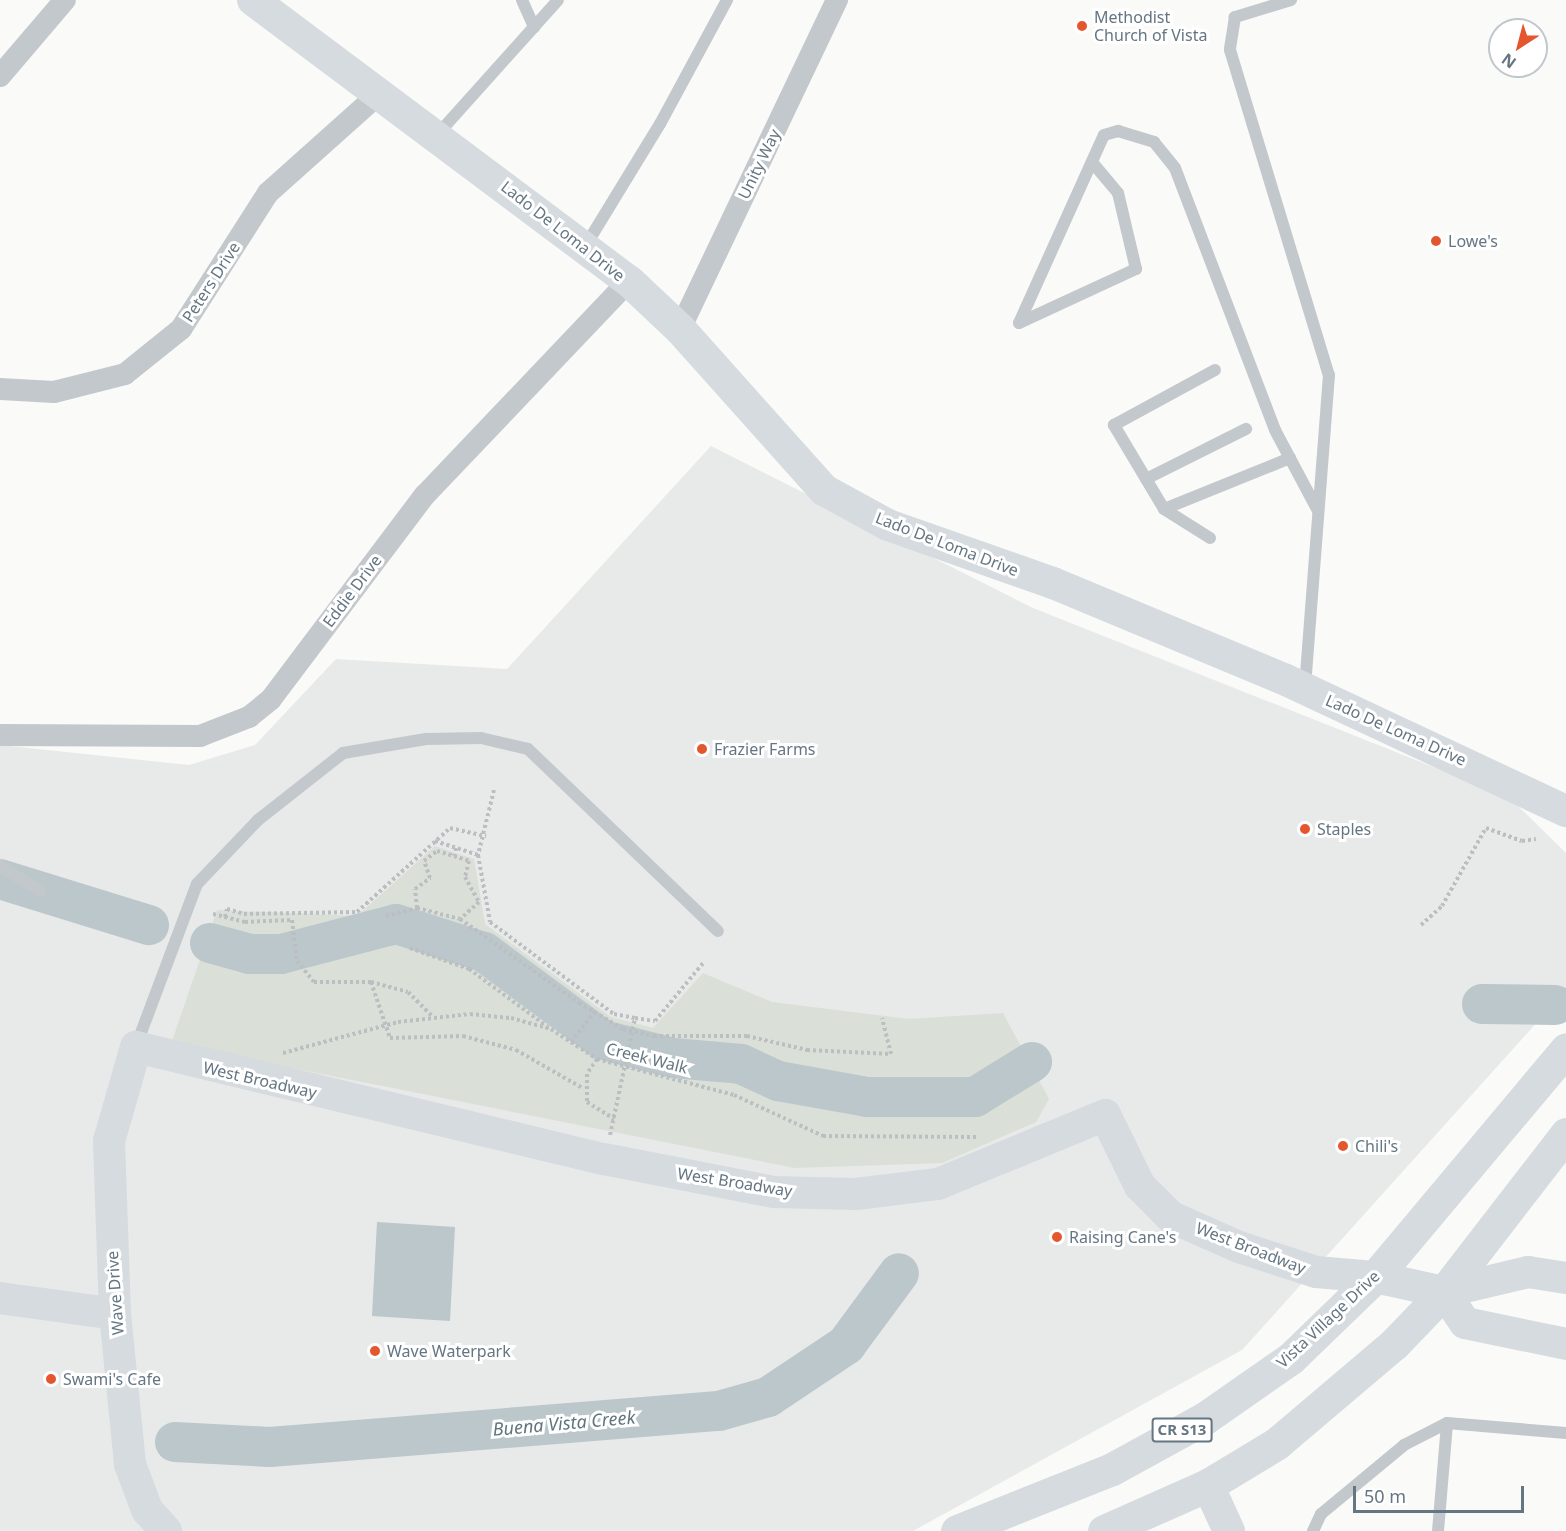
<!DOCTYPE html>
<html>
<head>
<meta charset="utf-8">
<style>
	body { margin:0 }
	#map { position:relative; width:1566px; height:1531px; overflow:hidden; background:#fafaf8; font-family:"Noto Sans",sans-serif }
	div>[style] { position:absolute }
	.built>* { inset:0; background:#e8e9e9 }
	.green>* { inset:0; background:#dadfd7 }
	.water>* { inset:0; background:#bbc7cb }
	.river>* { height:40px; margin:-20px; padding:0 20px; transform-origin:20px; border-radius:20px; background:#bbc7cb }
	.path>* { height:4px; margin-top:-2px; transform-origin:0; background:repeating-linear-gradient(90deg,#bbbfc2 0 3px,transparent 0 6px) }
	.lane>* { height:12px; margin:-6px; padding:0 6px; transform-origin:6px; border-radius:6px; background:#c3c8cc }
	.street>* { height:22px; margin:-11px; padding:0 11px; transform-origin:11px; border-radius:11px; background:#c3c8cc }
	.secondary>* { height:32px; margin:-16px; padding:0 16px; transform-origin:16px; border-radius:16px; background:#d6dbdf }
	.primary>* { height:33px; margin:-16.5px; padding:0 16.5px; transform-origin:16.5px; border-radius:16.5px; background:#d6dbdf }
	.dots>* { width:16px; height:16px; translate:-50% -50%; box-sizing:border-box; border:3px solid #fff; border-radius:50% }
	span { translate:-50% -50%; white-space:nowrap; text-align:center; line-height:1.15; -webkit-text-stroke:6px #fff; paint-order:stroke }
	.shield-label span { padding:2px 4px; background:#fff; border:2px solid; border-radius:4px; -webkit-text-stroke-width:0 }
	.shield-label { font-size:15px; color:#657683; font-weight:700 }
	.poi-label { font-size:16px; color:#657683 }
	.left { translate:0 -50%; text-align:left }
	.street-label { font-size:16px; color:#657683 }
	.water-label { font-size:18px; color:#60757c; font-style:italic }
	.north { position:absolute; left:1488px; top:18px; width:60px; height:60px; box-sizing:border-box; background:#fff; border:2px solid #c1c8cd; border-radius:50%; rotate:216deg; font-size:16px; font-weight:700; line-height:24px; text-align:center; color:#657683 }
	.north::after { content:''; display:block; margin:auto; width:21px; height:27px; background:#e4572e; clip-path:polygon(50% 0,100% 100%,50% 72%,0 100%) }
	.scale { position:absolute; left:1353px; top:1486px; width:171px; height:27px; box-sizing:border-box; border:3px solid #657683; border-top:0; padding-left:8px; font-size:18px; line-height:21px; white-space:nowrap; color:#657683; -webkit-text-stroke:4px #fff; paint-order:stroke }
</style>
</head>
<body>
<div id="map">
	<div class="built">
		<i style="clip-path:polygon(711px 446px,1033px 608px,1509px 797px,1566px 853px,1566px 990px,1242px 1350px,913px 1531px,0 1531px,0 745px,189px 765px,255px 745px,336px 659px,507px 669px)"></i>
	</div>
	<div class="green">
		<i style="clip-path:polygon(435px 846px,474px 859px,485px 924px,611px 1017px,653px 1028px,703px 973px,772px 1002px,909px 1019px,1003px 1013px,1049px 1099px,1036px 1122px,942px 1163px,795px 1168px,171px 1044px,217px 910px,357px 916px)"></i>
	</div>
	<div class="water">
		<i style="clip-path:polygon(377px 1222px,455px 1227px,450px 1321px,372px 1316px)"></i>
	</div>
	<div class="river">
		<i style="left:0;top:879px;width:156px;rotate:17.2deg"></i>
		<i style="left:210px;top:943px;width:41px;rotate:15.4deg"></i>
		<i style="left:250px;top:954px;width:31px"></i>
		<i style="left:281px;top:954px;width:119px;rotate:-14.6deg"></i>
		<i style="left:396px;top:924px;width:92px;rotate:17.7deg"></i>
		<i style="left:484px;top:952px;width:148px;rotate:36.5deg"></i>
		<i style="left:603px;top:1040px;width:72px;rotate:14.4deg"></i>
		<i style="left:673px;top:1058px;width:68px;rotate:5deg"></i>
		<i style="left:741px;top:1064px;width:41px;rotate:24.7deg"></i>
		<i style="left:778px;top:1081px;width:90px;rotate:10.2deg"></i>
		<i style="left:867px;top:1097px;width:108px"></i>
		<i style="left:975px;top:1097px;width:67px;rotate:-31.6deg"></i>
		<i style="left:1482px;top:1004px;width:73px;rotate:0.8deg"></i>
		<i style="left:175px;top:1442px;width:95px;rotate:3deg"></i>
		<i style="left:270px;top:1447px;width:450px;rotate:-4.6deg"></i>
		<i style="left:719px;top:1411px;width:51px;rotate:-15.9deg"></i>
		<i style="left:768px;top:1397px;width:94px;rotate:-33.7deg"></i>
		<i style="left:846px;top:1345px;width:89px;rotate:-53.6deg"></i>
	</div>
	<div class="path">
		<i style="left:494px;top:790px;width:67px;rotate:103.8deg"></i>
		<i style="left:478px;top:855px;width:68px;rotate:79.8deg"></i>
		<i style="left:490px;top:922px;width:154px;rotate:36.6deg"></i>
		<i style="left:614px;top:1014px;width:21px;rotate:11deg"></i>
		<i style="left:635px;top:1018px;width:20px;rotate:9deg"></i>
		<i style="left:655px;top:1021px;width:77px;rotate:-50.3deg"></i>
		<i style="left:435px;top:841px;width:45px;rotate:18deg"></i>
		<i style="left:456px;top:848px;width:8px;rotate:104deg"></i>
		<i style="left:454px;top:856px;width:16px;rotate:18deg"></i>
		<i style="left:469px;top:861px;width:16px;rotate:104deg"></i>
		<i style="left:465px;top:877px;width:29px;rotate:61deg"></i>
		<i style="left:479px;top:902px;width:25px;rotate:138deg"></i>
		<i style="left:417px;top:908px;width:19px;rotate:-96deg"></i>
		<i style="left:415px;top:889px;width:19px;rotate:-36deg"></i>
		<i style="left:430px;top:878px;width:18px;rotate:-109deg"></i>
		<i style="left:424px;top:861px;width:16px;rotate:-38deg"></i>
		<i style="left:437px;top:851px;width:18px;rotate:16deg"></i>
		<i style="left:213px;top:914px;width:33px;rotate:14deg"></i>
		<i style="left:245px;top:922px;width:47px;rotate:-2.4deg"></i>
		<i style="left:292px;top:920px;width:41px;rotate:83deg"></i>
		<i style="left:297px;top:961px;width:27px;rotate:51deg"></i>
		<i style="left:314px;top:982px;width:57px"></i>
		<i style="left:371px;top:982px;width:38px;rotate:15deg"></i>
		<i style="left:408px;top:992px;width:35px;rotate:45deg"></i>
		<i style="left:386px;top:916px;width:32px;rotate:-14deg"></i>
		<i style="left:417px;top:908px;width:44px;rotate:14.3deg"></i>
		<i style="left:460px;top:919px;width:146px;rotate:35.2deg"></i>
		<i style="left:579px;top:1003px;width:51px;rotate:30.6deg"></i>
		<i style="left:623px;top:1029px;width:32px;rotate:13deg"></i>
		<i style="left:654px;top:1036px;width:93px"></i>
		<i style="left:747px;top:1036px;width:62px;rotate:13.1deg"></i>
		<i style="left:807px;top:1050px;width:84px;rotate:2.7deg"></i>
		<i style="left:891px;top:1054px;width:37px;rotate:-104deg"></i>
		<i style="left:225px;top:917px;width:8px;rotate:-76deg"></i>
		<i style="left:227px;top:909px;width:18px;rotate:16deg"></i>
		<i style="left:244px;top:914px;width:113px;rotate:-1deg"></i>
		<i style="left:357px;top:912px;width:125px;rotate:-42.1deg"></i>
		<i style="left:450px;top:828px;width:37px;rotate:13deg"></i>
		<i style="left:1421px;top:925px;width:28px;rotate:-42deg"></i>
		<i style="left:1442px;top:906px;width:90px;rotate:-60.6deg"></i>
		<i style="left:1486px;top:828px;width:38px;rotate:20deg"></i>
		<i style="left:1522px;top:841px;width:14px;rotate:-8deg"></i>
		<i style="left:410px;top:948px;width:63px;rotate:19.6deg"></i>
		<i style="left:469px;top:969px;width:98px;rotate:36.3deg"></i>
		<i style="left:371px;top:982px;width:59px;rotate:71.3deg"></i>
		<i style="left:390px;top:1038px;width:73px;rotate:-1.6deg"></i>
		<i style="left:463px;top:1036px;width:55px;rotate:14.8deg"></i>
		<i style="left:516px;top:1050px;width:78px;rotate:29.8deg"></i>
		<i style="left:571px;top:1042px;width:39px;rotate:-52deg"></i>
		<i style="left:283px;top:1053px;width:119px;rotate:-15.1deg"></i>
		<i style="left:398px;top:1022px;width:72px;rotate:-6.3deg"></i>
		<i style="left:470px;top:1014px;width:41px;rotate:5.6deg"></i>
		<i style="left:511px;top:1018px;width:41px;rotate:15.4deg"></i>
		<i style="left:551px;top:1029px;width:55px;rotate:33.1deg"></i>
		<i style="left:597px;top:1059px;width:142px;rotate:14.7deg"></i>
		<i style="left:734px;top:1095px;width:98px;rotate:24.7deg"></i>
		<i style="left:823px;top:1136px;width:154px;rotate:0.4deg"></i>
		<i style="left:597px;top:1059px;width:18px;rotate:124deg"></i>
		<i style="left:587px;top:1074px;width:28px;rotate:90deg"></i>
		<i style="left:587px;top:1102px;width:32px;rotate:32deg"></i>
		<i style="left:610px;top:1135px;width:120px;rotate:-77.9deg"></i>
	</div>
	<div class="lane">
		<i style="left:522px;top:0;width:30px;rotate:66deg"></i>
		<i style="left:1291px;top:0;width:59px;rotate:163.1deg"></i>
		<i style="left:1235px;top:17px;width:33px;rotate:99deg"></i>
		<i style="left:1230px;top:50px;width:340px;rotate:73.1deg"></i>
		<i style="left:1329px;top:375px;width:312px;rotate:94.4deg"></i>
		<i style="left:437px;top:135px;width:181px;rotate:-48.1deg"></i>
		<i style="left:586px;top:245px;width:142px;rotate:-58.6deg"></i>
		<i style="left:660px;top:124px;width:141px;rotate:-61.6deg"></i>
		<i style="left:1019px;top:323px;width:206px;rotate:-65.7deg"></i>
		<i style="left:1104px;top:135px;width:15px;rotate:-16deg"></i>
		<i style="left:1118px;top:131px;width:38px;rotate:17deg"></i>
		<i style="left:1154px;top:142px;width:33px;rotate:51deg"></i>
		<i style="left:1175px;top:168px;width:280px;rotate:69.1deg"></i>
		<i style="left:1275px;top:430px;width:92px;rotate:62deg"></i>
		<i style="left:1019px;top:323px;width:129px;rotate:-24.8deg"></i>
		<i style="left:1136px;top:269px;width:78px;rotate:-103.3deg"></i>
		<i style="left:1118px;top:193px;width:40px;rotate:-130deg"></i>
		<i style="left:1146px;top:479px;width:112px;rotate:-26.6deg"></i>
		<i style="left:1164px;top:509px;width:136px;rotate:-22deg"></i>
		<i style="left:1210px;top:538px;width:54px;rotate:-147.8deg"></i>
		<i style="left:1164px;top:509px;width:98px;rotate:-120.8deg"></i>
		<i style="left:1114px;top:425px;width:115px;rotate:-28.6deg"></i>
		<i style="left:0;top:866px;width:47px;rotate:32deg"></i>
		<i style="left:136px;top:1046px;width:173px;rotate:-69.4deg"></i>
		<i style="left:197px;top:884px;width:88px;rotate:-46.4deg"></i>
		<i style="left:258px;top:820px;width:108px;rotate:-38.2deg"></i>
		<i style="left:343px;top:753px;width:84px;rotate:-9.6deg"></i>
		<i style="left:426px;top:739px;width:55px;rotate:-1deg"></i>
		<i style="left:481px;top:738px;width:48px;rotate:13.2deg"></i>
		<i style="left:528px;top:749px;width:263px;rotate:43.8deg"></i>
		<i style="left:1313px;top:1531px;width:19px;rotate:-65deg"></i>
		<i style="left:1321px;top:1514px;width:108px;rotate:-39.7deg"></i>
		<i style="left:1404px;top:1445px;width:48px;rotate:-27.1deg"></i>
		<i style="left:1447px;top:1423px;width:119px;rotate:4.8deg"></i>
		<i style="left:1438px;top:1531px;width:108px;rotate:-85.2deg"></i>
	</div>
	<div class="street">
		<i style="left:0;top:76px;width:100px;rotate:-49.5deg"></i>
		<i style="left:680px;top:329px;width:365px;rotate:-64.5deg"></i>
		<i style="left:0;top:389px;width:54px;rotate:3.2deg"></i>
		<i style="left:54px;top:392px;width:73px;rotate:-14.2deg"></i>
		<i style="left:125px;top:374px;width:72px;rotate:-38.8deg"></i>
		<i style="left:181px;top:329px;width:161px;rotate:-57.4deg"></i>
		<i style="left:268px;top:193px;width:150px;rotate:-41.8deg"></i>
		<i style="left:0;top:735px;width:200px;rotate:0.3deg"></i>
		<i style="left:200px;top:736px;width:53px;rotate:-21.2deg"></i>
		<i style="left:249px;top:717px;width:28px;rotate:-39deg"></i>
		<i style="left:271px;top:699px;width:256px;rotate:-53deg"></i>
		<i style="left:425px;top:495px;width:296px;rotate:-46.4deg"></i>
	</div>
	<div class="secondary">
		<i style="left:253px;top:0;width:469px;rotate:36.8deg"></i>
		<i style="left:629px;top:281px;width:70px;rotate:43.3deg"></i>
		<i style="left:680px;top:329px;width:216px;rotate:48.2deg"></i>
		<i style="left:824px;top:490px;width:73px;rotate:28.7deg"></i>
		<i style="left:888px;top:525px;width:175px;rotate:19.4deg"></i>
		<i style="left:1053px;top:583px;width:252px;rotate:22.6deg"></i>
		<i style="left:1286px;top:680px;width:309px;rotate:25.1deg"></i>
		<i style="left:1444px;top:1292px;width:37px;rotate:56deg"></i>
		<i style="left:1465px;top:1323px;width:103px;rotate:11.7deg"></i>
		<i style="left:0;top:1298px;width:116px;rotate:7.9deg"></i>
		<i style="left:1208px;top:1485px;width:51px;rotate:65.5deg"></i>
		<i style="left:166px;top:1531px;width:28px;rotate:-132deg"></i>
		<i style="left:147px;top:1510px;width:49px;rotate:-110.3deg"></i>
		<i style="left:130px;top:1464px;width:151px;rotate:-95.7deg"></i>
		<i style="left:115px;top:1314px;width:173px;rotate:-92deg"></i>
		<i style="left:109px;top:1141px;width:98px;rotate:-74deg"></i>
		<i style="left:136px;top:1047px;width:481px;rotate:13.5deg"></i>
		<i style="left:604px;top:1159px;width:173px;rotate:11deg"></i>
		<i style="left:774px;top:1192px;width:82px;rotate:1.4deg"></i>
		<i style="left:856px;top:1194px;width:83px;rotate:-7deg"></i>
		<i style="left:938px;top:1184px;width:181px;rotate:-22.4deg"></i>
		<i style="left:1105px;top:1115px;width:79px;rotate:63.8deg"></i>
		<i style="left:1140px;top:1186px;width:44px;rotate:45deg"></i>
		<i style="left:1171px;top:1217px;width:74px;rotate:23.8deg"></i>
		<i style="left:1239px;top:1247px;width:81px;rotate:18deg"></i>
		<i style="left:1316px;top:1272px;width:59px;rotate:4.8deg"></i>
		<i style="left:1375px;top:1277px;width:71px;rotate:12.3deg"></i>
		<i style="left:1444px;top:1292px;width:86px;rotate:-13.4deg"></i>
		<i style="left:1528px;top:1272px;width:38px;rotate:9deg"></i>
	</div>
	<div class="primary">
		<i style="left:957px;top:1531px;width:167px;rotate:-21.8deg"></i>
		<i style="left:1112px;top:1469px;width:106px;rotate:-28.7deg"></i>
		<i style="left:1205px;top:1418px;width:105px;rotate:-34.9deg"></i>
		<i style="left:1291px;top:1358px;width:117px;rotate:-44deg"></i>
		<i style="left:1375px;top:1277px;width:297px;rotate:-50deg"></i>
		<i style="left:1104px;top:1531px;width:114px;rotate:-23.9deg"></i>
		<i style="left:1208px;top:1485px;width:79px;rotate:-31.1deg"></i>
		<i style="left:1276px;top:1444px;width:155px;rotate:-40.3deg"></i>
		<i style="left:1394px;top:1344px;width:72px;rotate:-46.1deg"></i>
		<i style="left:1444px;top:1292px;width:200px;rotate:-52.3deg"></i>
	</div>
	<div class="dots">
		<i style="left:1082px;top:26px;background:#e4572e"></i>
		<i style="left:1436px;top:241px;background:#e4572e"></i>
		<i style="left:702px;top:749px;background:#e4572e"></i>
		<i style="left:1305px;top:829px;background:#e4572e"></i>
		<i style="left:1343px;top:1146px;background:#e4572e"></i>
		<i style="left:1057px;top:1237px;background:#e4572e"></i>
		<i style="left:375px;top:1351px;background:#e4572e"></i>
		<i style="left:51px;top:1379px;background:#e4572e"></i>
	</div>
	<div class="shield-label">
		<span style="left:1182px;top:1430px">CR S13</span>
	</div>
	<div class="poi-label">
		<span class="left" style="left:1094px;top:26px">Methodist<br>Church of Vista</span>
		<span class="left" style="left:1448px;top:241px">Lowe's</span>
		<span class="left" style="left:714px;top:749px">Frazier Farms</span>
		<span class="left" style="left:1317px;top:829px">Staples</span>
		<span class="left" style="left:1355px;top:1146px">Chili's</span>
		<span class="left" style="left:1069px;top:1237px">Raising Cane's</span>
		<span class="left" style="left:387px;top:1351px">Wave Waterpark</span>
		<span class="left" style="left:63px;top:1379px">Swami's Cafe</span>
	</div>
	<div class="street-label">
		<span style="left:759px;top:164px;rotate:-64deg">Unity Way</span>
		<span style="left:563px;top:231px;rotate:38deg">Lado De Loma Drive</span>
		<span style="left:211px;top:282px;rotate:-57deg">Peters Drive</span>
		<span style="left:947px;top:544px;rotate:21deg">Lado De Loma Drive</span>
		<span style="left:352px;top:591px;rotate:-53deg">Eddie Drive</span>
		<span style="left:1396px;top:730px;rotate:24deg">Lado De Loma Drive</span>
		<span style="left:647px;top:1058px;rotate:14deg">Creek Walk</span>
		<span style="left:260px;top:1080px;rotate:13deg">West Broadway</span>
		<span style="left:735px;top:1182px;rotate:9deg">West Broadway</span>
		<span style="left:1251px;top:1248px;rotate:21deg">West Broadway</span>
		<span style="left:115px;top:1293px;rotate:-94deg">Wave Drive</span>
		<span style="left:1328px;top:1319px;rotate:-43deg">Vista Village Drive</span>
	</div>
	<div class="water-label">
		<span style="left:564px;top:1423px;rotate:-5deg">Buena Vista Creek</span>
	</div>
	<div class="north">N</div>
	<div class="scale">50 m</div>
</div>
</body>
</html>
